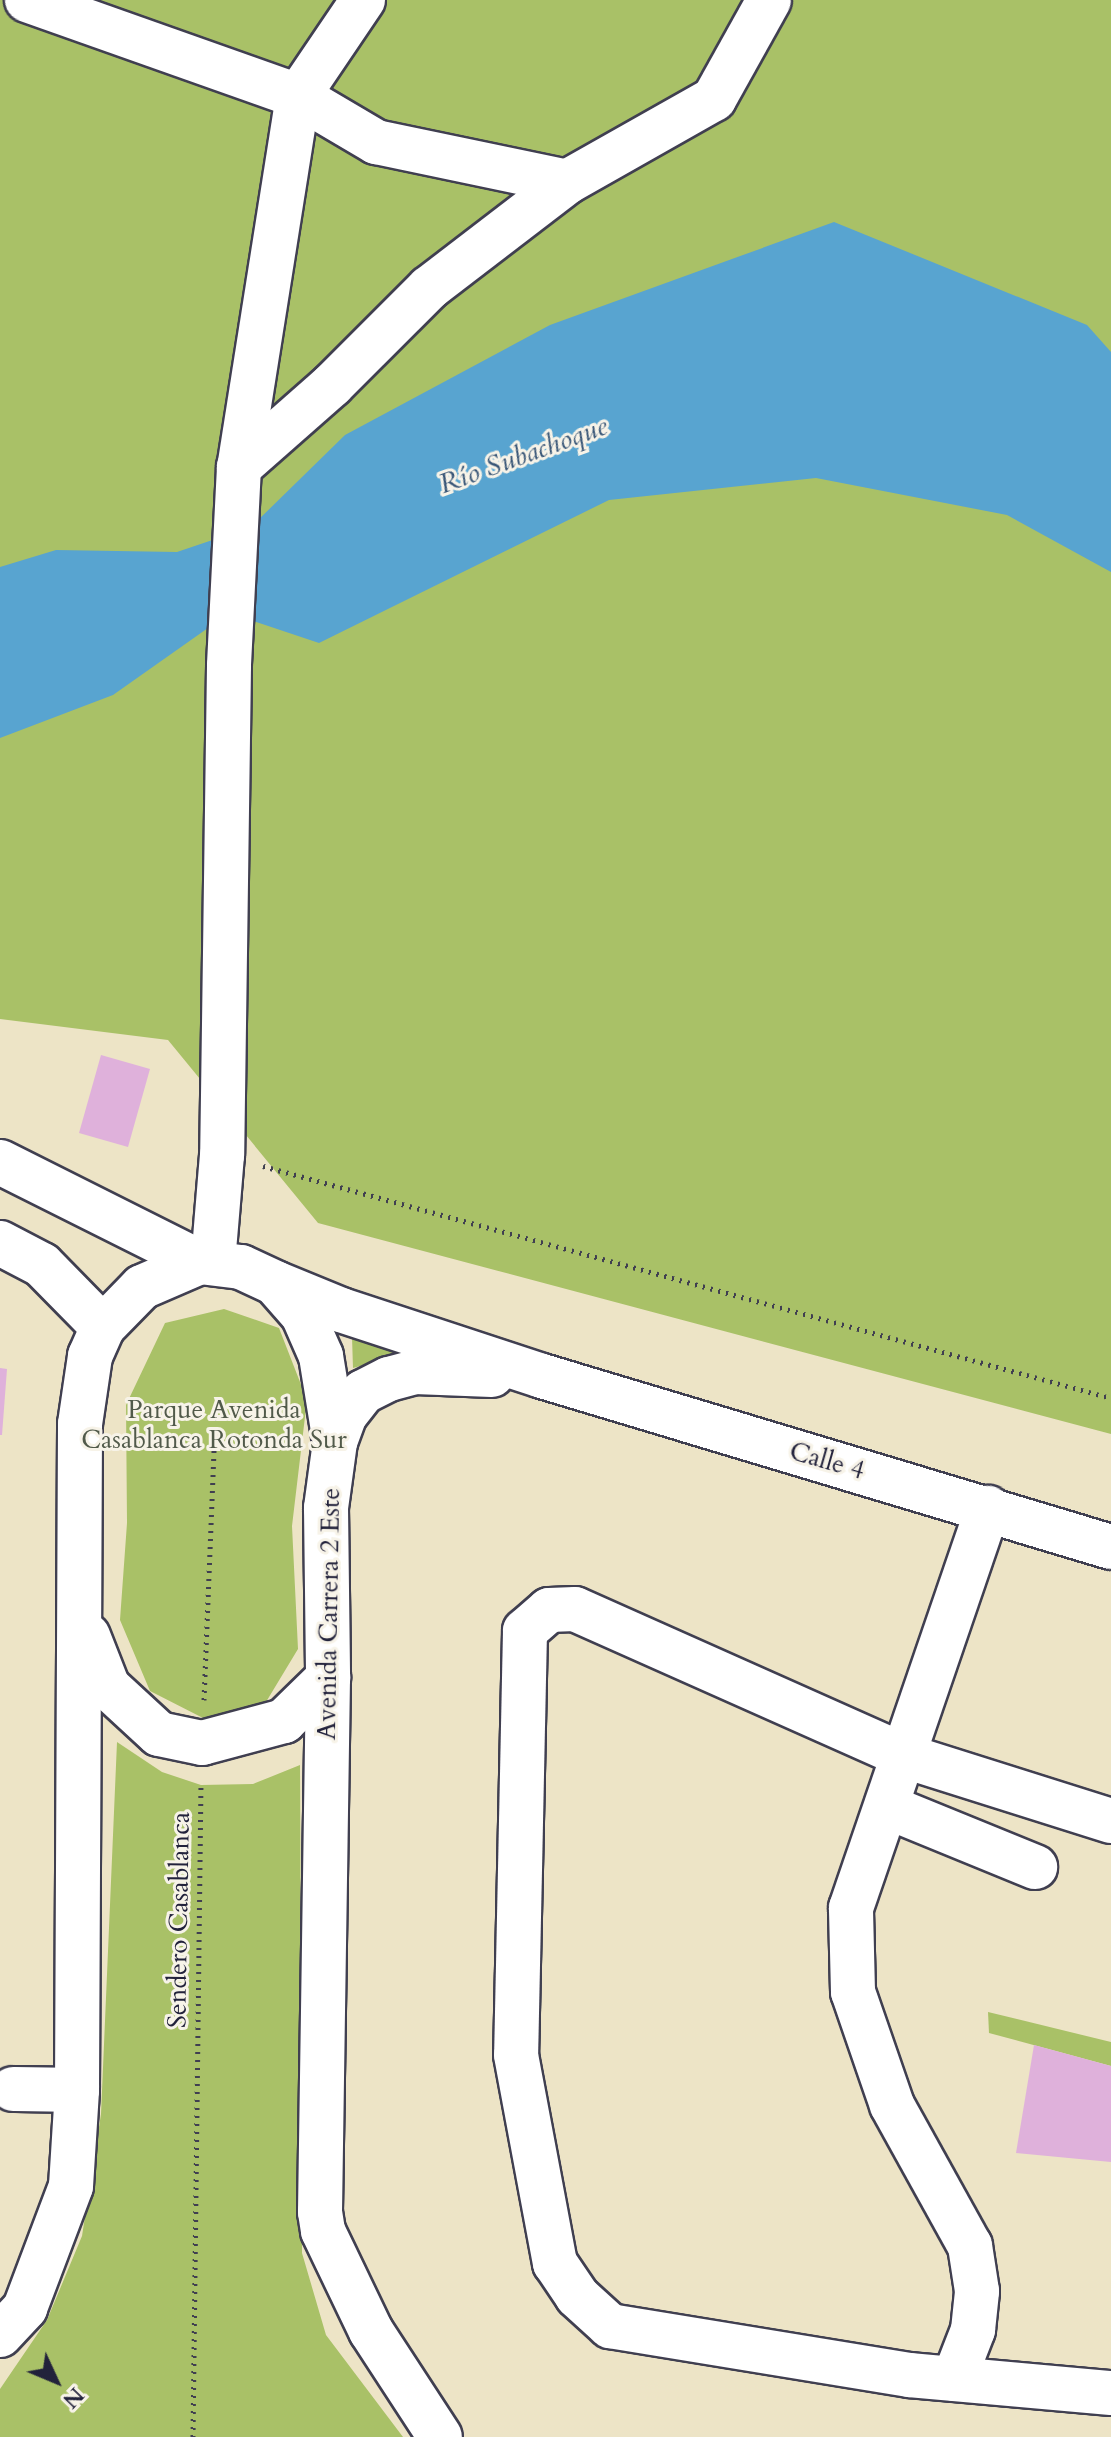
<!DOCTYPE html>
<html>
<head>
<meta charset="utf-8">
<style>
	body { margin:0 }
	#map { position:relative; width:1111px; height:2437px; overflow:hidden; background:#ede4c6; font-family:Cardo,serif }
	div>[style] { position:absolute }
	.green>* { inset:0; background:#a9c167 }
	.water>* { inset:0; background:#58a4d0 }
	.building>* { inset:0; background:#dfb1db }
	.path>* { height:5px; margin-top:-2.5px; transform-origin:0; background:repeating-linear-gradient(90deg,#403f50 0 2px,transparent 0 8px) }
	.roads { filter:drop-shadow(2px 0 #403f50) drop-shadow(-2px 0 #403f50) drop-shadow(0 2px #403f50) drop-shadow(0 -2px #403f50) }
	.minor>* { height:44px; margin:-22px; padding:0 22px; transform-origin:22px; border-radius:22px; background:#fff }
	span { translate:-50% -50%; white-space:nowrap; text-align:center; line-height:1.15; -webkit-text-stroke:6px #f7f3e8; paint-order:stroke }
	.park-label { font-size:26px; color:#515a4a }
	.street-label { font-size:26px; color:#22223b }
	.water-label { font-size:28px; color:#385677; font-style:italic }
	.north { position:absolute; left:16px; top:2341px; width:80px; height:80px; -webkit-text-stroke:6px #f7f3e8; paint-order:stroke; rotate:134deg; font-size:22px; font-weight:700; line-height:32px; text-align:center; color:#22223b }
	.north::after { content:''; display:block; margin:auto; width:28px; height:36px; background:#22223b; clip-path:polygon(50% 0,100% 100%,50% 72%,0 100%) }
</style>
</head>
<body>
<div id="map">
	<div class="green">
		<i style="clip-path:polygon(0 0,1111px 0,1111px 1434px,318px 1223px,168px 1040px,0 1019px)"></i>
		<i style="clip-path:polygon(224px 1309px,279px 1328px,307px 1400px,292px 1526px,298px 1649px,266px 1702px,203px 1718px,150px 1691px,120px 1620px,127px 1523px,126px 1405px,165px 1323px)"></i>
		<i style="clip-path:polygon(352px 1337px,404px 1354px,353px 1368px)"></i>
		<i style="clip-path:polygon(117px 1742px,162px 1772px,201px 1785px,253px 1784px,300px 1765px,302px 2253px,326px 2335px,403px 2437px,0 2437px,0 2389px,47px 2320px,82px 2236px,101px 2114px)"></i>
		<i style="clip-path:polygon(988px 2012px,1111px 2042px,1111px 2066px,989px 2033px)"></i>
	</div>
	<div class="water">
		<i style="clip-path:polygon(834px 222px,1087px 325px,1111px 352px,1111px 572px,1007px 515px,816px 478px,609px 500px,319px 643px,253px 621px,208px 628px,113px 695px,0 738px,0 567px,56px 550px,177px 552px,251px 527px,345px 435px,550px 325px)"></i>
	</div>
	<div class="building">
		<i style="clip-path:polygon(101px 1055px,150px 1069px,128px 1147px,79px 1133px)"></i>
		<i style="clip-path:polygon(0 1368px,7px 1369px,2px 1435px,0 1435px)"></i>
		<i style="clip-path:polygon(1034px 2045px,1111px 2066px,1111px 2162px,1016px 2153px)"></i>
	</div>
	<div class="path">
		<i style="left:263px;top:1166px;width:879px;rotate:15.3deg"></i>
		<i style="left:204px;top:1700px;width:295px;rotate:-87.7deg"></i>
		<i style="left:193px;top:2437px;width:651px;rotate:-89.3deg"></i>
	</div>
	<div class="roads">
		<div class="minor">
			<i style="left:27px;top:0;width:288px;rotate:19.5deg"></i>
			<i style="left:298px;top:96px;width:376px;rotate:99deg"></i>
			<i style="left:239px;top:467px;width:199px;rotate:92.9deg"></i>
			<i style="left:229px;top:666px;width:489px;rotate:90.8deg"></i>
			<i style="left:222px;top:1155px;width:107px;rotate:94.8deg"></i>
			<i style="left:363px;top:0;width:116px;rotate:124.1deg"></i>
			<i style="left:298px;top:96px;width:91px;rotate:30.5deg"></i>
			<i style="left:376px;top:142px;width:195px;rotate:11.8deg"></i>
			<i style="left:567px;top:182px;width:169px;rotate:-29.5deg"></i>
			<i style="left:714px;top:99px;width:113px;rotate:-60.9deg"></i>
			<i style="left:239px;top:467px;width:124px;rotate:-41.4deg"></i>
			<i style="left:332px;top:385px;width:137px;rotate:-45deg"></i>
			<i style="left:429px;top:288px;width:174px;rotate:-37.5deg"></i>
			<i style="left:0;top:1162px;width:224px;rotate:26.6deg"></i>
			<i style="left:0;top:1243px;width:47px;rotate:27.6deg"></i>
			<i style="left:42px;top:1265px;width:87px;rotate:45.5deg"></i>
			<i style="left:278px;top:1284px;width:68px;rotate:22.4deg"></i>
			<i style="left:341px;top:1310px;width:212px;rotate:18.2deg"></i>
			<i style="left:542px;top:1376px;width:594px;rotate:16.73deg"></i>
			<i style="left:335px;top:1442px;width:29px;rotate:-70deg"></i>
			<i style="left:345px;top:1415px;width:29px;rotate:-52deg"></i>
			<i style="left:363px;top:1392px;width:29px;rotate:-27deg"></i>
			<i style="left:389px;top:1379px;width:27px;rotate:-15deg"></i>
			<i style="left:415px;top:1372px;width:77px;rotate:2.2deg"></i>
			<i style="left:88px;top:1636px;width:55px;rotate:68.6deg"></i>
			<i style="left:108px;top:1687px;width:69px;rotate:42.7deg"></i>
			<i style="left:159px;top:1734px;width:44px;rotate:11.8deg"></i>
			<i style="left:202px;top:1743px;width:85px;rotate:-15deg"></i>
			<i style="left:284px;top:1721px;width:62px;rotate:-44.3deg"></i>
			<i style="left:888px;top:1807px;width:159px;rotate:22.2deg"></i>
			<i style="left:1111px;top:1821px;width:216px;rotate:-162.5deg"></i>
			<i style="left:905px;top:1756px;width:361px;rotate:-156deg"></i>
			<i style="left:575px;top:1609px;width:26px;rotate:178deg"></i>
			<i style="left:549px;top:1610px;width:32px;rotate:139deg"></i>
			<i style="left:525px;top:1631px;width:424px;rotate:91.2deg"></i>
			<i style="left:516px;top:2055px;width:212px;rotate:79.4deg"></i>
			<i style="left:555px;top:2263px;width:40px;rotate:56deg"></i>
			<i style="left:577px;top:2296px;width:45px;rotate:42.3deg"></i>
			<i style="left:610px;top:2326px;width:303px;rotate:9.3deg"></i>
			<i style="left:909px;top:2375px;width:203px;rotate:5.1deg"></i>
			<i style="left:13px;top:2089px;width:64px;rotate:0.9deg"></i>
			<i style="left:0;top:2335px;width:37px;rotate:-47deg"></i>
			<i style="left:25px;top:2308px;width:130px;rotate:-69.3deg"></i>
			<i style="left:71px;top:2186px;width:96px;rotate:-86.4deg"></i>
			<i style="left:77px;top:2090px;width:666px;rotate:-89.74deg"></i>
			<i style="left:80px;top:1424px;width:69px;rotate:-81.6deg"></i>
			<i style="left:90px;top:1356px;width:32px;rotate:-66deg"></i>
			<i style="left:103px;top:1327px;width:56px;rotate:-45.7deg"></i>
			<i style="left:142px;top:1287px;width:63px;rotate:-23.3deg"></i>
			<i style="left:200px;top:1262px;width:41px;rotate:7deg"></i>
			<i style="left:241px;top:1267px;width:38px;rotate:25deg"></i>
			<i style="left:275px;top:1283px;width:43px;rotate:48.8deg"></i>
			<i style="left:303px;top:1315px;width:45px;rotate:66.3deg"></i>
			<i style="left:321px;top:1356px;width:87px;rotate:80.8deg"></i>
			<i style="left:335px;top:1442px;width:67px;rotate:97.8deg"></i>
			<i style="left:326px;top:1508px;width:170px;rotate:89.3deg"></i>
			<i style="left:328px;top:1678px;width:534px;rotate:90.86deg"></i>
			<i style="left:320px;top:2212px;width:19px;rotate:81deg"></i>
			<i style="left:323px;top:2231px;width:111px;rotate:64.4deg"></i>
			<i style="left:371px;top:2331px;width:126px;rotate:56.9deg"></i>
			<i style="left:954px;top:2379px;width:53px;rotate:-68.8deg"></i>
			<i style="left:973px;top:2330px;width:39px;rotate:-84deg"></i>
			<i style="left:977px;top:2291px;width:46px;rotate:-98.8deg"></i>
			<i style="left:970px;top:2246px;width:161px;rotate:-119deg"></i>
			<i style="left:892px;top:2105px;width:120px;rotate:-109deg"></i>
			<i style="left:853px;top:1992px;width:84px;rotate:-91.4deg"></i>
			<i style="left:851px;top:1908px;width:423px;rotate:-71.1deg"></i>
		</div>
	</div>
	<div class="park-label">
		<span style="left:214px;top:1425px">Parque Avenida<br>Casablanca Rotonda Sur</span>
	</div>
	<div class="street-label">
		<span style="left:827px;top:1461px;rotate:16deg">Calle 4</span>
		<span style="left:329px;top:1614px;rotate:-89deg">Avenida Carrera 2 Este</span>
		<span style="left:179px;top:1920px;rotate:-89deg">Sendero Casablanca</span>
	</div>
	<div class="water-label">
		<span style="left:523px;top:455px;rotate:-20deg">Río Subachoque</span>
	</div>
	<div class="north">N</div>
</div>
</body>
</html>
